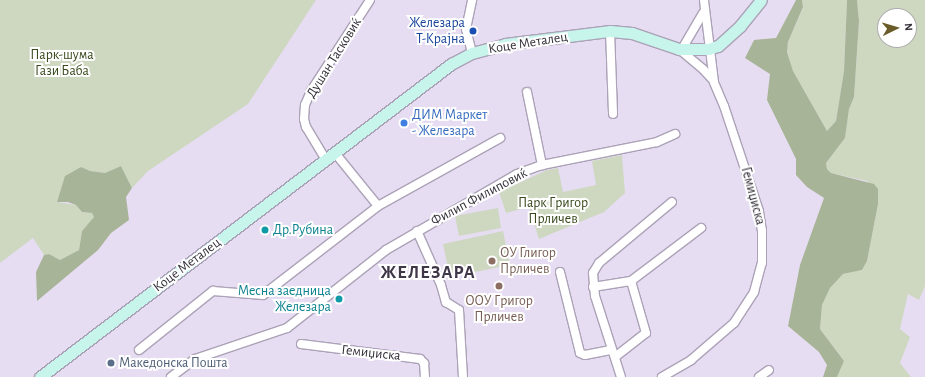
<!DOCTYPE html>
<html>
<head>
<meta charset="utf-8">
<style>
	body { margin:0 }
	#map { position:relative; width:925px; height:377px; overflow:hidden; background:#e7ddf3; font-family:"Alegreya Sans",sans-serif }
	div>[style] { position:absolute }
	.green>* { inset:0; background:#ced8c1 }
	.forest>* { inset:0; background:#a8b497 }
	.roads { filter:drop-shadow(1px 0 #aca2b7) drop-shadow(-1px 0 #aca2b7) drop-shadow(0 1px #aca2b7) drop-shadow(0 -1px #aca2b7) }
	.street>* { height:8px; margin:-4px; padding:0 4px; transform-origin:4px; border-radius:4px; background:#fff }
	.secondary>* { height:11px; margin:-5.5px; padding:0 5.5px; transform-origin:5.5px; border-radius:5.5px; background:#c7f5ec }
	.dots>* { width:11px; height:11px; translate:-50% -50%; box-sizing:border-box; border:2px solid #fff; border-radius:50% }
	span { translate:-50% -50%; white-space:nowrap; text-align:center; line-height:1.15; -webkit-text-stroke:4px #fff; paint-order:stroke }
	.transit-label { font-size:14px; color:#164399 }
	.right { translate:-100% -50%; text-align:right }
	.street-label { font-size:14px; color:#332f38 }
	.park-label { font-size:14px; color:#37481a }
	.shop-label { font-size:14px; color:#366cbe }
	.left { translate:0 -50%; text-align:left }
	.culture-label { font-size:14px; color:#0d838f }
	.education-label { font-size:14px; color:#785e54 }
	.service-label { font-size:14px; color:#4e5e75 }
	.district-label { font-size:18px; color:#3f3648; font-weight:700; letter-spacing:1px }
	.north { position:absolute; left:877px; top:8px; width:40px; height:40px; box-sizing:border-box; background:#fff; border:1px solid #adacaf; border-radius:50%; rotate:85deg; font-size:11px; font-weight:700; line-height:16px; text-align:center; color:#332f38 }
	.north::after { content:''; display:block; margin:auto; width:14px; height:18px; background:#695c29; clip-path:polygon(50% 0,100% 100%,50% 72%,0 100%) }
</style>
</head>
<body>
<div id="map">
	<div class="green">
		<i style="clip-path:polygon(0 0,316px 0,248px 104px,148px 171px,132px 188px,121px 166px,105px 173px,90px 171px,81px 167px,57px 202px,76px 205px,82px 212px,92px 213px,95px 217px,82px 231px,79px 250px,60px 260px,49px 254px,44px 255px,33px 238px,0 263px)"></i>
		<i style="clip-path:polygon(802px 0,847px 0,844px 71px,836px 121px,827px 131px,793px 71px,787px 52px,788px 42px,803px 8px)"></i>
		<i style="clip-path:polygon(evenodd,857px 0,925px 0,925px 286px,919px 300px,908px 294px,900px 329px,910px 337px,900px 363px,911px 377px,837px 377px,844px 361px,820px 329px,822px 305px,830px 288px,843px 274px,862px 270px,867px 261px,878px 204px,867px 181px,831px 173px,827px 169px,826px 163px,845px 138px,849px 109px,854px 97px,859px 21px,857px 0,885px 16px,909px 16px,909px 40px,885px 40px,885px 16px)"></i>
		<i style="clip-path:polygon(622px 155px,625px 193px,604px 212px,539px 239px,529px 207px,506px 213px,499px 192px,547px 170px,558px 168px,563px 192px,596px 185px,592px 161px)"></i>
		<i style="clip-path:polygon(498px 208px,501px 228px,459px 236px,455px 216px)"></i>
		<i style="clip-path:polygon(503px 231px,510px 265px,450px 277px,443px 244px)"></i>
	</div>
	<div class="forest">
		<i style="clip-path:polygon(796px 0,802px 0,803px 7px,788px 42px,787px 52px,793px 71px,827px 131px,836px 121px,844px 71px,847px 0,857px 0,859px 21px,854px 97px,849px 109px,845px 138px,826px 163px,827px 169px,831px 173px,874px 184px,878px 189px,878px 204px,867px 261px,862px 270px,843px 274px,830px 288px,822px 305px,820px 329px,844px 361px,837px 377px,823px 377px,827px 365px,819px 352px,788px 326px,800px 265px,824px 198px,807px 187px,796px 175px,796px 159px,767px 100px,770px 74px,745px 58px,754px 40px,776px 38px)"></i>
		<i style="clip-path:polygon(121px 166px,132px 188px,126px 197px,129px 220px,111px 233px,98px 250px,37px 301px,36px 272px,44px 255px,49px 254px,60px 260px,79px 250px,82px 231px,94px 217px,92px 213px,82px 212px,76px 205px,68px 202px,57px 202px,65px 176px,81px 167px,90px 171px,105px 173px)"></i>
	</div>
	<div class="roads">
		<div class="street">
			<i style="left:610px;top:31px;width:83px;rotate:87.9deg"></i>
			<i style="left:679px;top:49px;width:31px;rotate:40deg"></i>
			<i style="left:703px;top:69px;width:13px;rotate:48deg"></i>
			<i style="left:682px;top:49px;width:42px;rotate:-59.7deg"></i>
			<i style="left:472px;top:53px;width:25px;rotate:-104deg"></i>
			<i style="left:466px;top:29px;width:30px;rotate:-78deg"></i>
			<i style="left:527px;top:92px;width:75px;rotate:78.4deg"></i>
			<i style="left:335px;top:153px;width:68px;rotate:50.9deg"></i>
			<i style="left:326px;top:160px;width:39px;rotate:-121deg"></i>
			<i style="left:306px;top:127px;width:8px;rotate:-104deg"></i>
			<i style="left:304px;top:119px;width:14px;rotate:-86deg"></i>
			<i style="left:305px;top:105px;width:15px;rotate:-67deg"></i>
			<i style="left:311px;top:91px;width:108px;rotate:-57deg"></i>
			<i style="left:417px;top:231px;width:59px;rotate:66deg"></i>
			<i style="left:441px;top:285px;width:18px;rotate:74deg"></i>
			<i style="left:446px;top:302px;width:15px;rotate:32deg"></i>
			<i style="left:459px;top:310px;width:67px;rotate:86.6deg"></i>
			<i style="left:560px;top:272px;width:83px;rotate:76.1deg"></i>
			<i style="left:580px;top:353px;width:5px;rotate:22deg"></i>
			<i style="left:585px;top:355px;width:26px;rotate:-11deg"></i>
			<i style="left:593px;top:287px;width:38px;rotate:-9deg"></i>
			<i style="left:631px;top:281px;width:88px;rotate:-37.1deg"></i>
			<i style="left:301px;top:344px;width:120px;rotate:7.2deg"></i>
			<i style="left:420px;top:359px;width:6px;rotate:45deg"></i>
			<i style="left:424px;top:363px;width:14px;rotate:86deg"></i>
			<i style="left:139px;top:350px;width:95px;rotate:-38.6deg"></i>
			<i style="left:213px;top:291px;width:50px;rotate:4.6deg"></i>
			<i style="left:263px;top:295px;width:145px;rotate:-37.7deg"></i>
			<i style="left:378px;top:206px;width:140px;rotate:-29.1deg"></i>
			<i style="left:615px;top:357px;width:39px;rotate:-38deg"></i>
			<i style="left:646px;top:333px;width:54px;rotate:-106.1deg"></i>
			<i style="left:171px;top:377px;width:30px;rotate:-37deg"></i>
			<i style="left:195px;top:359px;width:97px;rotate:-18.6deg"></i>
			<i style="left:287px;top:328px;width:126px;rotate:-38.2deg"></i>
			<i style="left:386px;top:250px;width:151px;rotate:-30.1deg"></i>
			<i style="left:517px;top:174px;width:27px;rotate:-20deg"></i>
			<i style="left:542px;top:165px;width:117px;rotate:-11.3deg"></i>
			<i style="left:657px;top:142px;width:20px;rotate:-24deg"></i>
			<i style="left:621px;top:377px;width:85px;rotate:-107.8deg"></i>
			<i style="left:595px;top:296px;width:23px;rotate:-95deg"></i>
			<i style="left:593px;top:273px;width:12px;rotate:-59deg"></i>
			<i style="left:599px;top:263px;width:95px;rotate:-39.9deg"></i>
			<i style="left:662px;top:377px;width:34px;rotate:-30deg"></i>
			<i style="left:691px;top:360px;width:57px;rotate:-40.7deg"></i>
			<i style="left:734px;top:323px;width:37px;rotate:-57deg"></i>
			<i style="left:754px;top:292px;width:30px;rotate:-75deg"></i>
			<i style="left:762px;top:263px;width:32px;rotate:-90deg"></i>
			<i style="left:762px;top:231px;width:20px;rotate:-99deg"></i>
			<i style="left:759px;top:211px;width:111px;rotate:-108.4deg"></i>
			<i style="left:724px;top:106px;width:26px;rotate:-113deg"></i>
			<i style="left:714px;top:82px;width:83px;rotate:-97deg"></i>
			<i style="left:759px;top:377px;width:12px;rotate:-35deg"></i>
		</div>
		<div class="secondary">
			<i style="left:40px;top:377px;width:517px;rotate:-37.29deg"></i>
			<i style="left:451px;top:64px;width:24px;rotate:-28deg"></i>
			<i style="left:472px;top:53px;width:34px;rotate:-15deg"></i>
			<i style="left:505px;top:44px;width:106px;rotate:-7.1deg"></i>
			<i style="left:610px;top:31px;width:22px;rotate:5deg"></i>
			<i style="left:632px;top:33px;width:50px;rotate:18.8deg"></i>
			<i style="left:679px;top:49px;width:29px"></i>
			<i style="left:708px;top:49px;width:10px;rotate:-17deg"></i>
			<i style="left:718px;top:46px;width:30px;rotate:-42deg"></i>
			<i style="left:740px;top:26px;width:33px;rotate:-51deg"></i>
		</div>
	</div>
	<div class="dots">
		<i style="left:473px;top:31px;background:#1a4fb4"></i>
		<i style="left:404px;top:123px;background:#3f7fe0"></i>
		<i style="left:265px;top:230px;background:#0f9aa8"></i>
		<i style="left:492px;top:261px;background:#8d6e63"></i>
		<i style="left:499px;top:286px;background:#8d6e63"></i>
		<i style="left:339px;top:299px;background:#0f9aa8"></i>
		<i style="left:111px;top:363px;background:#5c6f8a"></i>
	</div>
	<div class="transit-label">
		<span class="right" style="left:465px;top:31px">Железара<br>Т-Крајна</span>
	</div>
	<div class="street-label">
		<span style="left:528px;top:43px;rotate:-9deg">Коце Металец</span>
		<span style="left:334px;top:58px;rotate:-58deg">Душан Тасковиќ</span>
		<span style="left:753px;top:196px;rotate:75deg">Гемиџиска</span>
		<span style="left:479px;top:197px;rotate:-28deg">Филип Филиповиќ</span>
		<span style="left:187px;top:265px;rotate:-37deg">Коце Металец</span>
		<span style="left:371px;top:353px;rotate:6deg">Гемиџиска</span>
	</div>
	<div class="park-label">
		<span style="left:62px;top:63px">Парк-шума<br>Гази Баба</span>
		<span style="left:553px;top:211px">Парк Григор<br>Прличев</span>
	</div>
	<div class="shop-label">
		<span class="left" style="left:412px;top:123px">ДИМ Маркет<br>- Железара</span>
	</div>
	<div class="culture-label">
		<span class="left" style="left:273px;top:230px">Др.Рубина</span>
		<span class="right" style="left:331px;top:299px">Месна заедница<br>Железара</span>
	</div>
	<div class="education-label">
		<span class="left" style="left:500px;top:261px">ОУ Глигор<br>Прличев</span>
		<span style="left:499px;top:309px">ООУ Григор<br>Прличев</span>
	</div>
	<div class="service-label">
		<span class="left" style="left:119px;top:363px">Македонска Пошта</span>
	</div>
	<div class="district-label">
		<span style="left:428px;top:273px">ЖЕЛЕЗАРА</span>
	</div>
	<div class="north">N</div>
</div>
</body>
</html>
